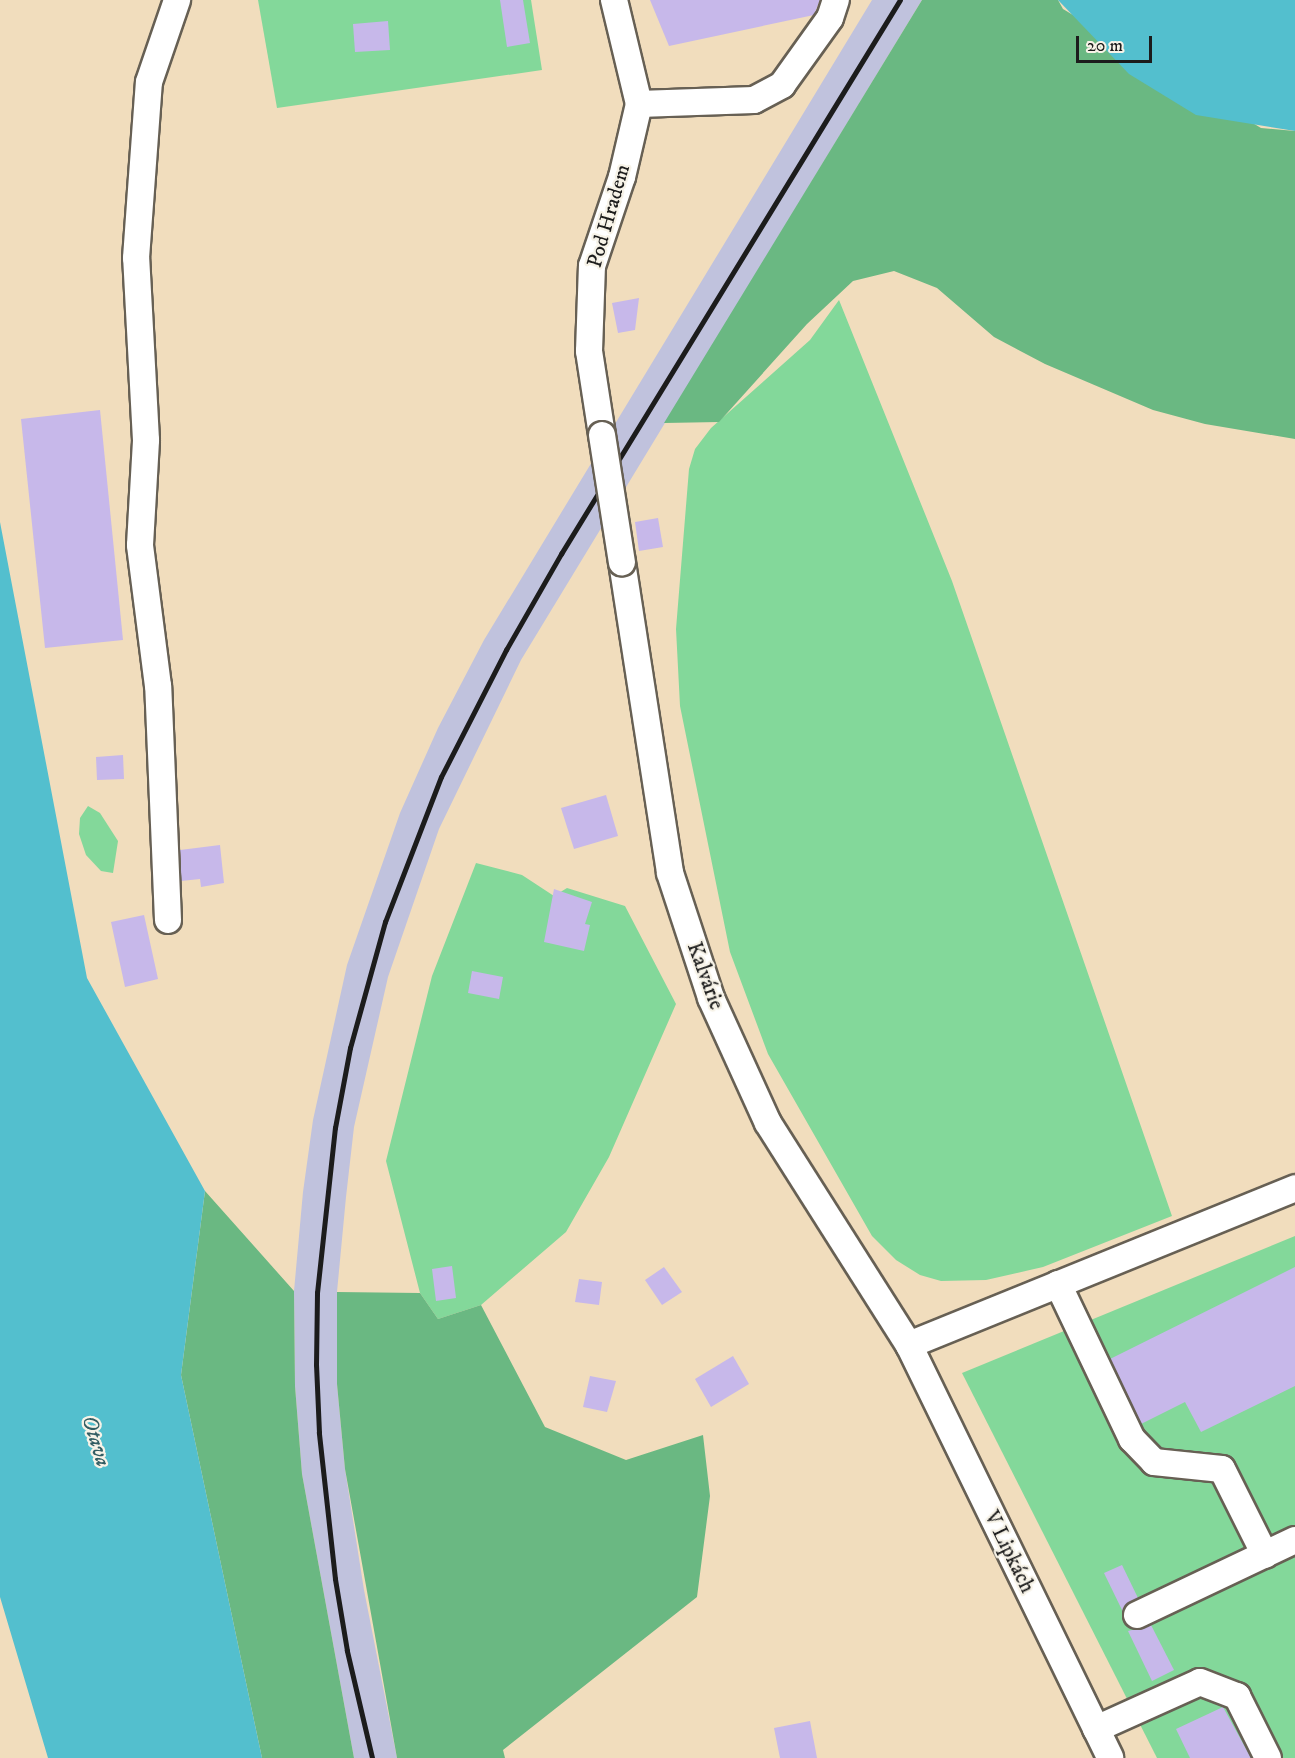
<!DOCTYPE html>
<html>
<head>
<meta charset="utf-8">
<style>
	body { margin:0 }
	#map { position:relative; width:1295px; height:1758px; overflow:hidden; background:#f1ddbd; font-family:"IM FELL DW Pica",serif }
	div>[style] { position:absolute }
	.industrial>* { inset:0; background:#c0c2dd }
	.green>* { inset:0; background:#83d89a }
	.forest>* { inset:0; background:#6ab882 }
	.water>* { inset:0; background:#53bfce }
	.building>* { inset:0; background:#c7b8ea }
	.roads { filter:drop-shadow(2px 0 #676054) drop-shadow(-2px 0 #676054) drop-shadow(0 2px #676054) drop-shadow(0 -2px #676054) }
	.minor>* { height:26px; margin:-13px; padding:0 13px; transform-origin:13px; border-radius:13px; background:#fff }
	.rail>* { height:4.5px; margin:-2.25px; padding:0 2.25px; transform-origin:2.25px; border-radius:2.25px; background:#1c1c1c }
	.bridges { filter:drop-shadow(2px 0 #676054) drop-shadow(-2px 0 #676054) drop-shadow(0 2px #676054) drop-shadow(0 -2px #676054) }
	.minor-bridge>* { height:26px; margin:-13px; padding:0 13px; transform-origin:13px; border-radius:13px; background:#fff }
	span { translate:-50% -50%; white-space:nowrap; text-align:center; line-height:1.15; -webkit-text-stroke:4.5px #f7f3e8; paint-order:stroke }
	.street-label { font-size:21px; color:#1c1c1c }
	.water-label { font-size:22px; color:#325d63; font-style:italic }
	.scale { position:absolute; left:1076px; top:36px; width:76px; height:27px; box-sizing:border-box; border:3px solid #1c1c1c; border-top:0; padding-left:8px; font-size:18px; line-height:21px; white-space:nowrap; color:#1c1c1c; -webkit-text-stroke:4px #f7f3e8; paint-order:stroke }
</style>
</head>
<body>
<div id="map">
	<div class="industrial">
		<i style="clip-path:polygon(872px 0,922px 0,521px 660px,439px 829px,388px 977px,354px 1127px,346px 1197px,337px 1292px,337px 1384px,345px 1469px,364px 1590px,397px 1758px,354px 1758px,302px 1474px,295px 1386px,294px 1291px,303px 1192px,313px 1120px,347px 965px,400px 813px,438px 728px,484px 640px)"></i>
	</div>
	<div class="green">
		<i style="clip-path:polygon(258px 0,531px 0,542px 70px,277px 108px)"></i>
		<i style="clip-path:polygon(839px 300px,952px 581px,1172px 1216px,1043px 1267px,986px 1280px,941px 1281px,920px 1275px,896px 1260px,872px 1236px,768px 1054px,730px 952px,680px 706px,676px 629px,689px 469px,695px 449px,711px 428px,810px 340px)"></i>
		<i style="clip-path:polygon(88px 806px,100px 813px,118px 841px,113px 873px,101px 871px,86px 855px,79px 834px,80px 818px)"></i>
		<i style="clip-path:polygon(476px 863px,522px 875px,554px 896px,567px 888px,625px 906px,676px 1004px,609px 1157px,566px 1232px,481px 1305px,438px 1319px,420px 1293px,386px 1161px,432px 976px)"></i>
		<i style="clip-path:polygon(1295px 1236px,1295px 1758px,1157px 1758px,962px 1373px)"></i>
	</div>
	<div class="forest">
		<i style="clip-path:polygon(922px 0,1058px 0,1063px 9px,1261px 128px,1295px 131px,1295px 439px,1205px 424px,1153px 410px,1045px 364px,994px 337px,937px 288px,894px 271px,853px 281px,807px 324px,719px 422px,664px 423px)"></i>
		<i style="clip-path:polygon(205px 1191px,294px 1291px,295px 1386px,302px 1474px,354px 1758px,262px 1758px,181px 1375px)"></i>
		<i style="clip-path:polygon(337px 1292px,420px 1293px,438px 1319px,481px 1305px,545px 1427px,626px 1460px,703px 1435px,710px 1496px,697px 1597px,503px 1750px,505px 1758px,397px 1758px,345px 1469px,337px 1384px)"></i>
	</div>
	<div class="water">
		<i style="clip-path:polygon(1058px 0,1295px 0,1295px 131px,1196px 115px,1129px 74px)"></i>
		<i style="clip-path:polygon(0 522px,87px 978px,205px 1191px,181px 1375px,262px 1758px,48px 1758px,0 1597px)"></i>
	</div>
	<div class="building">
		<i style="clip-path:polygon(500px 0,523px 0,530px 43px,507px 47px)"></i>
		<i style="clip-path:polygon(650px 0,820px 0,814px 15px,669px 46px)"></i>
		<i style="clip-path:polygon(388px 21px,390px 50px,355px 52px,353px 24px)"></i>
		<i style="clip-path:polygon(639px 298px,635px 330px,618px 333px,612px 303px)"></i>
		<i style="clip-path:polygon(100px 410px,123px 640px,45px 648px,21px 419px)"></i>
		<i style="clip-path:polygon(658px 518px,663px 547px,639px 551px,635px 522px)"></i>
		<i style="clip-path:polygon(123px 755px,124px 779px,97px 780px,96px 757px)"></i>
		<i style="clip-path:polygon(606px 795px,618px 836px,574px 849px,561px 808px)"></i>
		<i style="clip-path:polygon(220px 845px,224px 883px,201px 887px,200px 879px,181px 881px,180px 850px)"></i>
		<i style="clip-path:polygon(554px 889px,592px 902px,585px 924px,590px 925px,584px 951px,544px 942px)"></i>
		<i style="clip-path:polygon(144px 915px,158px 979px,125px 987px,111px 922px)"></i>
		<i style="clip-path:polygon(472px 971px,503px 977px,499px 999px,468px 993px)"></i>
		<i style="clip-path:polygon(452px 1266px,456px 1298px,436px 1301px,432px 1269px)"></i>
		<i style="clip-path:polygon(664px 1267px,682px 1292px,662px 1305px,645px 1280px)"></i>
		<i style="clip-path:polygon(1295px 1267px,1295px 1386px,1201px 1432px,1185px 1402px,1141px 1424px,1110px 1359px)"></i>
		<i style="clip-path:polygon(579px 1279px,602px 1282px,599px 1305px,575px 1302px)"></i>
		<i style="clip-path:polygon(733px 1356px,749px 1384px,711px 1407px,695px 1379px)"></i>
		<i style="clip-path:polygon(590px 1376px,616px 1381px,607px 1412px,583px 1407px)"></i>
		<i style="clip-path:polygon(1122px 1565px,1138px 1598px,1123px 1612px,1104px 1573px)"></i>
		<i style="clip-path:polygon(1151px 1625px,1174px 1670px,1152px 1681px,1128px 1631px)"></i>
		<i style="clip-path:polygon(1223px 1707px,1251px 1758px,1190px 1758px,1176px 1729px)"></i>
		<i style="clip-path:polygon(810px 1721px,817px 1758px,780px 1758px,774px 1728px)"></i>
	</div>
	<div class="roads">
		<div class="minor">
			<i style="left:639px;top:104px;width:115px;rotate:-2deg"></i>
			<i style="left:754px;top:100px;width:32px;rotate:-28deg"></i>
			<i style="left:782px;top:85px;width:82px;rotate:-54.4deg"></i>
			<i style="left:830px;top:18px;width:19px;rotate:-72deg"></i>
			<i style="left:602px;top:435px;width:85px;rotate:-98.8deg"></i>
			<i style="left:589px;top:351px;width:85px;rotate:-88deg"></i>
			<i style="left:592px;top:266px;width:94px;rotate:-71.4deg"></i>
			<i style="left:622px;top:177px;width:75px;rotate:-76.9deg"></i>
			<i style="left:639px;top:104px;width:107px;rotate:-103.5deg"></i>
			<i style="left:622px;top:562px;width:315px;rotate:81.2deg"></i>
			<i style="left:670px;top:873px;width:132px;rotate:71.8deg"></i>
			<i style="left:711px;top:998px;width:137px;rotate:65.5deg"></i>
			<i style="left:768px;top:1123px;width:263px;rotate:57.6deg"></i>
			<i style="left:909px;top:1345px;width:459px;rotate:64deg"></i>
			<i style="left:168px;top:920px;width:234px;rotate:-92.4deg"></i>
			<i style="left:158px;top:686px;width:142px;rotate:-97.3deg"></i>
			<i style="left:140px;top:545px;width:105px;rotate:-86.7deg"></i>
			<i style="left:146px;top:440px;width:182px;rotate:-93.1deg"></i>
			<i style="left:136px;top:258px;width:176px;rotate:-85.8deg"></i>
			<i style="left:149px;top:82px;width:87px;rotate:-71.1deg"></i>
			<i style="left:1058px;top:1284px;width:172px;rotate:64.5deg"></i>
			<i style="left:1132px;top:1439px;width:32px;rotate:46deg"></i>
			<i style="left:1154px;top:1462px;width:68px;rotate:5.9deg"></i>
			<i style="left:1222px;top:1469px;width:96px;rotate:63.4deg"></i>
			<i style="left:909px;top:1345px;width:417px;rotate:-22.1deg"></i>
			<i style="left:1137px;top:1615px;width:175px;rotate:-25.4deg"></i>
			<i style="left:1096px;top:1729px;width:114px;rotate:-24.3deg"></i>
			<i style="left:1200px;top:1682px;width:40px;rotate:21deg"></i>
			<i style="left:1237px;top:1696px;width:69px;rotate:63.4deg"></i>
		</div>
	</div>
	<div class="rail">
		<i style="left:372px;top:1758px;width:110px;rotate:-103.2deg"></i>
		<i style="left:347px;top:1651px;width:73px;rotate:-99.5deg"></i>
		<i style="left:335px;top:1579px;width:147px;rotate:-96.3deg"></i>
		<i style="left:319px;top:1433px;width:68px;rotate:-92.5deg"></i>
		<i style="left:316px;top:1365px;width:72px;rotate:-89.2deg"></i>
		<i style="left:317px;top:1293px;width:166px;rotate:-83.8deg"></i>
		<i style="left:335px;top:1128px;width:81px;rotate:-79.4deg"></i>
		<i style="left:350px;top:1048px;width:131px;rotate:-74.5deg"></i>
		<i style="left:385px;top:922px;width:155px;rotate:-68.9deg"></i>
		<i style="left:441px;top:777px;width:143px;rotate:-62.9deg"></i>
		<i style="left:506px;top:650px;width:111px;rotate:-60.2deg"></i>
		<i style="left:561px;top:554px;width:649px;rotate:-58.54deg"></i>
	</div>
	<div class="bridges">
		<div class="minor-bridge">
			<i style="left:602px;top:435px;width:129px;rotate:81.1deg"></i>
		</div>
	</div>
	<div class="street-label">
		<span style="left:609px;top:216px;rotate:-74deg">Pod Hradem</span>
		<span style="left:705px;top:976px;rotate:70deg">Kalvárie</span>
		<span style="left:1009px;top:1552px;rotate:64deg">V Lipkách</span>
	</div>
	<div class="water-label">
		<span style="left:96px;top:1441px;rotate:73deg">Otava</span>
	</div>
	<div class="scale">20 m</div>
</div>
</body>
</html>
